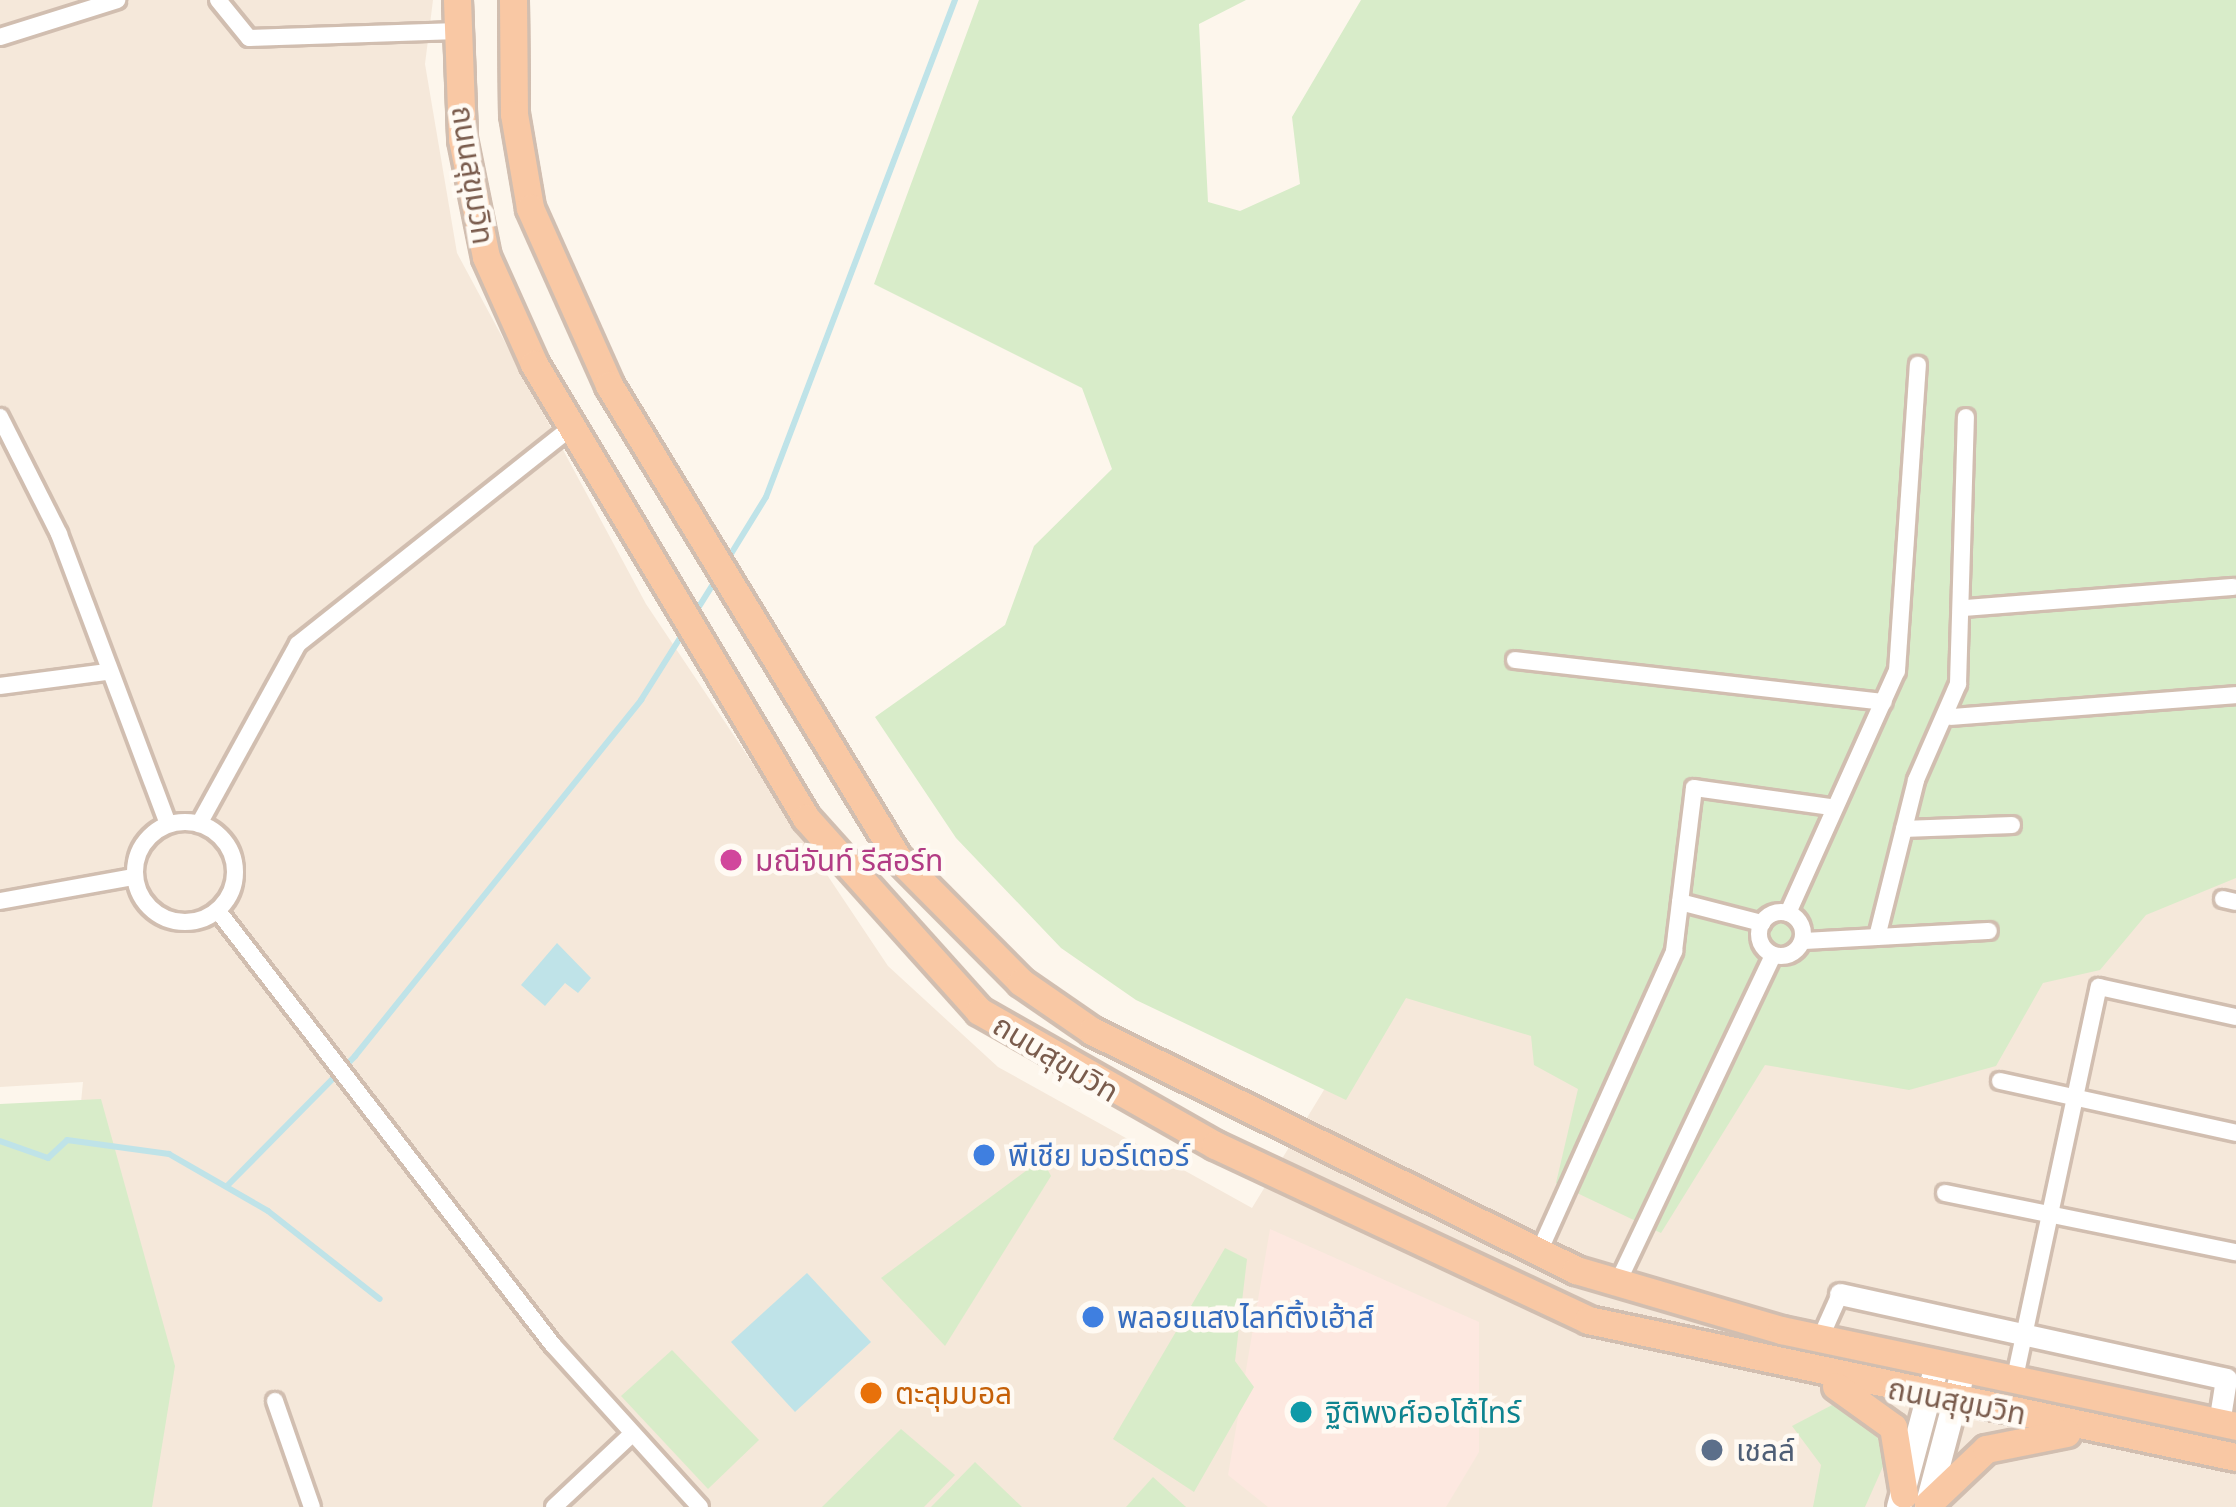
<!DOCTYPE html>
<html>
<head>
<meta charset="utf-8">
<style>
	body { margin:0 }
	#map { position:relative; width:2236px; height:1507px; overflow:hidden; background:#fdf6ec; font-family:"PT Sans","Noto Sans Thai",sans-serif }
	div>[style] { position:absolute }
	.residential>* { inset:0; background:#f5e8da }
	.commercial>* { inset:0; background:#fde8e0 }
	.green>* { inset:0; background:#d8ecc9 }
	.water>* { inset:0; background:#bfe3e8 }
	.stream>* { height:6px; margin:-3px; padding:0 3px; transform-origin:3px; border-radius:3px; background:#bfe3e8 }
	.roads { filter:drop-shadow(3px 0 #d1beb0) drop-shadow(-3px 0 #d1beb0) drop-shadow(0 3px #d1beb0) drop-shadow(0 -3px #d1beb0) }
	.minor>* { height:16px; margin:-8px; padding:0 8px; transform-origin:8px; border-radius:8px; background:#fff }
	.minor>.ring { margin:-8px; padding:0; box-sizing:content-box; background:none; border:16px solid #fff; border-radius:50% }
	.tertiary>* { height:21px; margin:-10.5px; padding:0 10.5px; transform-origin:10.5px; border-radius:10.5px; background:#fff }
	.secondary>* { height:24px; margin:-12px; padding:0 12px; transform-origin:12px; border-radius:12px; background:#fff }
	.trunk>* { height:27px; margin:-13.5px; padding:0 13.5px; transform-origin:13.5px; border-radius:13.5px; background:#f9c8a4 }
	.dots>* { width:33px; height:33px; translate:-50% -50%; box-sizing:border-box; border:6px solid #fffaf3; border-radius:50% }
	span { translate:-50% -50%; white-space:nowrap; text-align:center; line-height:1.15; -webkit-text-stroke:9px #fffaf3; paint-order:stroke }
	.street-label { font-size:30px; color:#7a5c4d }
	.hotel-label { font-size:30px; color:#b23c85 }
	.left { translate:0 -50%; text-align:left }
	.shop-label { font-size:30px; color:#366cbe }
	.food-label { font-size:30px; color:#c56008 }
	.culture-label { font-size:30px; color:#0d838f }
	.service-label { font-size:30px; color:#4e5e75 }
</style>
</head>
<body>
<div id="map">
	<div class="residential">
		<i style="clip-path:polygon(0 0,433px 0,425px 64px,457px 253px,646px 604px,888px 966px,998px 1067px,1252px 1208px,1394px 975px,2236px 829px,2236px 1507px,121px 1507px,70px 1213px,83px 1082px,0 1087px)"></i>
	</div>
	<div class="commercial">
		<i style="clip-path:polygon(1270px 1229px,1479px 1322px,1479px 1452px,1446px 1507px,1268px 1507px,1228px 1475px)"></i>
	</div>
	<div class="green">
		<i style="clip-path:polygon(979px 0,1246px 0,1199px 24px,1208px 202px,1240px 211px,1300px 184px,1292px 117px,1361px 0,2236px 0,2236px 878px,2146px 915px,2100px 970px,2043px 983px,1996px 1066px,1909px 1090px,1765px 1065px,1661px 1233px,1556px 1183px,1578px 1089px,1534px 1065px,1531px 1036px,1406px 998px,1346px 1100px,1136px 1000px,1061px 948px,956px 838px,875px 717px,1005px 625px,1034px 546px,1112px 469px,1082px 388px,874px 284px)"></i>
		<i style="clip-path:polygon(101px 1099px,175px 1366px,152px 1507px,0 1507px,0 1104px)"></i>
		<i style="clip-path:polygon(1042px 1159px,1051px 1176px,945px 1346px,881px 1278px)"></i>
		<i style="clip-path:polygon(1225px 1248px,1247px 1259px,1235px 1361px,1254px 1387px,1194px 1492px,1113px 1439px)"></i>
		<i style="clip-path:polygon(672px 1350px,759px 1440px,708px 1489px,621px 1396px)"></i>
		<i style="clip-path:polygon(1834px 1404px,1855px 1408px,1889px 1453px,1865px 1507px,1813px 1507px,1821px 1465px,1792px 1426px)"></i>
		<i style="clip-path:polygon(901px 1429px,955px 1475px,924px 1507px,822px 1507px)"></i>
		<i style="clip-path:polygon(975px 1462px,1022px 1507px,931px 1507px)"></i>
		<i style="clip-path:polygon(1153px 1477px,1186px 1507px,1126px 1507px)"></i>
	</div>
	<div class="water">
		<i style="clip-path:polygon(557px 943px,591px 978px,578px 993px,565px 983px,545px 1006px,521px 985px)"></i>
		<i style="clip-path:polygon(807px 1273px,871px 1342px,795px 1412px,731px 1342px)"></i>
	</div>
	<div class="stream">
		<i style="left:726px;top:562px;width:76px;rotate:-58.4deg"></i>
		<i style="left:766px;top:497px;width:532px;rotate:-69.18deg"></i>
		<i style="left:695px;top:613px;width:40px;rotate:-58deg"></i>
		<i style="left:0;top:1141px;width:51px;rotate:19.5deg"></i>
		<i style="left:48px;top:1158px;width:26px;rotate:-43deg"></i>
		<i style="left:67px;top:1140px;width:103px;rotate:7.8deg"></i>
		<i style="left:169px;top:1154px;width:114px;rotate:29.9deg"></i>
		<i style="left:268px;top:1211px;width:142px;rotate:38.2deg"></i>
		<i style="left:228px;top:1185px;width:181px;rotate:-45.4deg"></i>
		<i style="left:355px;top:1056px;width:457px;rotate:-51.2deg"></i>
		<i style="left:641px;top:700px;width:83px;rotate:-57.8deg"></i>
	</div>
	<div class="roads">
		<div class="minor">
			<i style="left:218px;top:0;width:49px;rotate:50.8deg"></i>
			<i style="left:249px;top:38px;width:209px;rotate:-1.9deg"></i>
			<i style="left:0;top:37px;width:123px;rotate:-17.5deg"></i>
			<i style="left:0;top:417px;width:131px;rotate:63.2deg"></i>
			<i style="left:59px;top:534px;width:310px;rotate:69.4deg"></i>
			<i style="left:1965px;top:608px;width:269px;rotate:-4.5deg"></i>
			<i style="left:1515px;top:660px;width:371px;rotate:6.5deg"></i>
			<i style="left:0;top:686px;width:108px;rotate:-7.5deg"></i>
			<i style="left:1951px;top:717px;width:286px;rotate:-4.4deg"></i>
			<i class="ring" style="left:135px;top:822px;width:84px;height:84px"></i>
			<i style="left:199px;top:824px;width:205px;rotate:-61.2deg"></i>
			<i style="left:298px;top:644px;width:350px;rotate:-38.4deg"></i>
			<i style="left:1904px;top:829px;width:108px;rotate:-2.1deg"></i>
			<i style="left:2223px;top:899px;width:13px;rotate:13deg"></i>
			<i style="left:0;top:901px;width:136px;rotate:-10.2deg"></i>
			<i style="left:1680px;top:902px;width:85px;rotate:14.4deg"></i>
			<i style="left:218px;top:911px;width:548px;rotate:52.34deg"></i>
			<i style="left:553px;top:1345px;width:219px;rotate:47.8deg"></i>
			<i class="ring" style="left:1759px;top:912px;width:28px;height:28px"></i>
			<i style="left:1788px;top:913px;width:265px;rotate:-65.8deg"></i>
			<i style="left:1897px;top:671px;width:307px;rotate:-86.1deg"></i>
			<i style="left:1877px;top:937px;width:162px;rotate:-76deg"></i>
			<i style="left:1916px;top:780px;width:105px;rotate:-66.4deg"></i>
			<i style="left:1958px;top:684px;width:267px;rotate:-88.3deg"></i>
			<i style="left:1803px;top:941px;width:186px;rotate:-3.1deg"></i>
			<i style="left:2000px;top:1081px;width:242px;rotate:12.4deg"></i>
			<i style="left:1945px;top:1193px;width:297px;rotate:11.5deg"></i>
			<i style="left:1539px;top:1252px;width:330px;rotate:-65.8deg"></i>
			<i style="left:1674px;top:951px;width:164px;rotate:-83deg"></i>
			<i style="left:1694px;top:788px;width:138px;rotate:7.9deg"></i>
			<i style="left:1617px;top:1284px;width:364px;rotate:-64.6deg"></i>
			<i style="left:1820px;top:1339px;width:49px;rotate:-66deg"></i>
			<i style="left:2014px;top:1382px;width:404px;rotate:-77.9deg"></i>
			<i style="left:2099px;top:987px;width:140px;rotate:12.4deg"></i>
			<i style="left:275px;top:1401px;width:112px;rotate:70.8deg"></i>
			<i style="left:554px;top:1507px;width:104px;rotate:-43.1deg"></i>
		</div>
		<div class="tertiary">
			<i style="left:1840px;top:1294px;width:395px;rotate:12.4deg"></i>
			<i style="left:2226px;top:1379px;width:45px;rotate:99deg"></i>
		</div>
		<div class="secondary">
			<i style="left:1899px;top:1507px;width:136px;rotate:-75deg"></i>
			<i style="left:1927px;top:1507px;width:140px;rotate:-75.1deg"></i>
		</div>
		<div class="trunk">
			<i style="left:457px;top:0;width:139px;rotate:87.9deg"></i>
			<i style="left:462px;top:139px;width:120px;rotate:78.5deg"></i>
			<i style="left:486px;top:257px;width:117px;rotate:65.8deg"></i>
			<i style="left:534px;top:364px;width:529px;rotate:59.07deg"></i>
			<i style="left:806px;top:818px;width:259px;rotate:48.1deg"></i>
			<i style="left:979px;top:1011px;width:271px;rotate:29.6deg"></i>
			<i style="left:1215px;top:1145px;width:412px;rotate:25.1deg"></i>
			<i style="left:1588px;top:1320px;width:662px;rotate:11.94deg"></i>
			<i style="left:513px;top:0;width:114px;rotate:89.5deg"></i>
			<i style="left:514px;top:114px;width:95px;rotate:80.3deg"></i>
			<i style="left:530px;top:208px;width:194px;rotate:65.9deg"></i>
			<i style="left:609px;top:385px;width:553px;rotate:58.61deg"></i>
			<i style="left:897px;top:857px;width:176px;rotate:45.2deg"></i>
			<i style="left:1021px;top:982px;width:86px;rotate:34.6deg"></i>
			<i style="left:1092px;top:1031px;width:540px;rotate:26.28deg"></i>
			<i style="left:1576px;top:1270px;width:214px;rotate:16.3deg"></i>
			<i style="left:1781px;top:1330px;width:465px;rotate:11.9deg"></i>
			<i style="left:1836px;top:1386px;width:70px;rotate:35.7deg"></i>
			<i style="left:1893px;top:1427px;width:68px;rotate:80.7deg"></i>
			<i style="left:1928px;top:1504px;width:80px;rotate:-43.5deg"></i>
			<i style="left:1986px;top:1449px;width:82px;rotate:-11.3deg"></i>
		</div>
	</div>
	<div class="dots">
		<i style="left:731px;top:860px;background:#d1479c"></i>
		<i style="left:984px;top:1155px;background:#3f7fe0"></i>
		<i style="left:1093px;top:1317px;background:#3f7fe0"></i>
		<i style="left:871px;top:1393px;background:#e8710a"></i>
		<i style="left:1301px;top:1412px;background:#0f9aa8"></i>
		<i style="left:1712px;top:1450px;background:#5c6f8a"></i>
	</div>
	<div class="street-label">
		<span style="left:473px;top:175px;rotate:81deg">ถนนสุขุมวิท</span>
		<span style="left:1056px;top:1058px;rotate:31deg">ถนนสุขุมวิท</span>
		<span style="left:1957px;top:1401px;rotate:11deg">ถนนสุขุมวิท</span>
	</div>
	<div class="hotel-label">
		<span class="left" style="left:755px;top:860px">มณีจันท์ รีสอร์ท</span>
	</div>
	<div class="shop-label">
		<span class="left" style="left:1008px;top:1155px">พีเชีย มอร์เตอร์</span>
		<span class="left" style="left:1117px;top:1317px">พลอยแสงไลท์ติ้งเฮ้าส์</span>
	</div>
	<div class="food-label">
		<span class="left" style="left:895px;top:1393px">ตะลุมบอล</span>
	</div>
	<div class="culture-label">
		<span class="left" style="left:1325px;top:1412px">ฐิติพงศ์ออโต้ไทร์</span>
	</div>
	<div class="service-label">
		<span class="left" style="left:1736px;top:1450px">เชลล์</span>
	</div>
</div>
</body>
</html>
